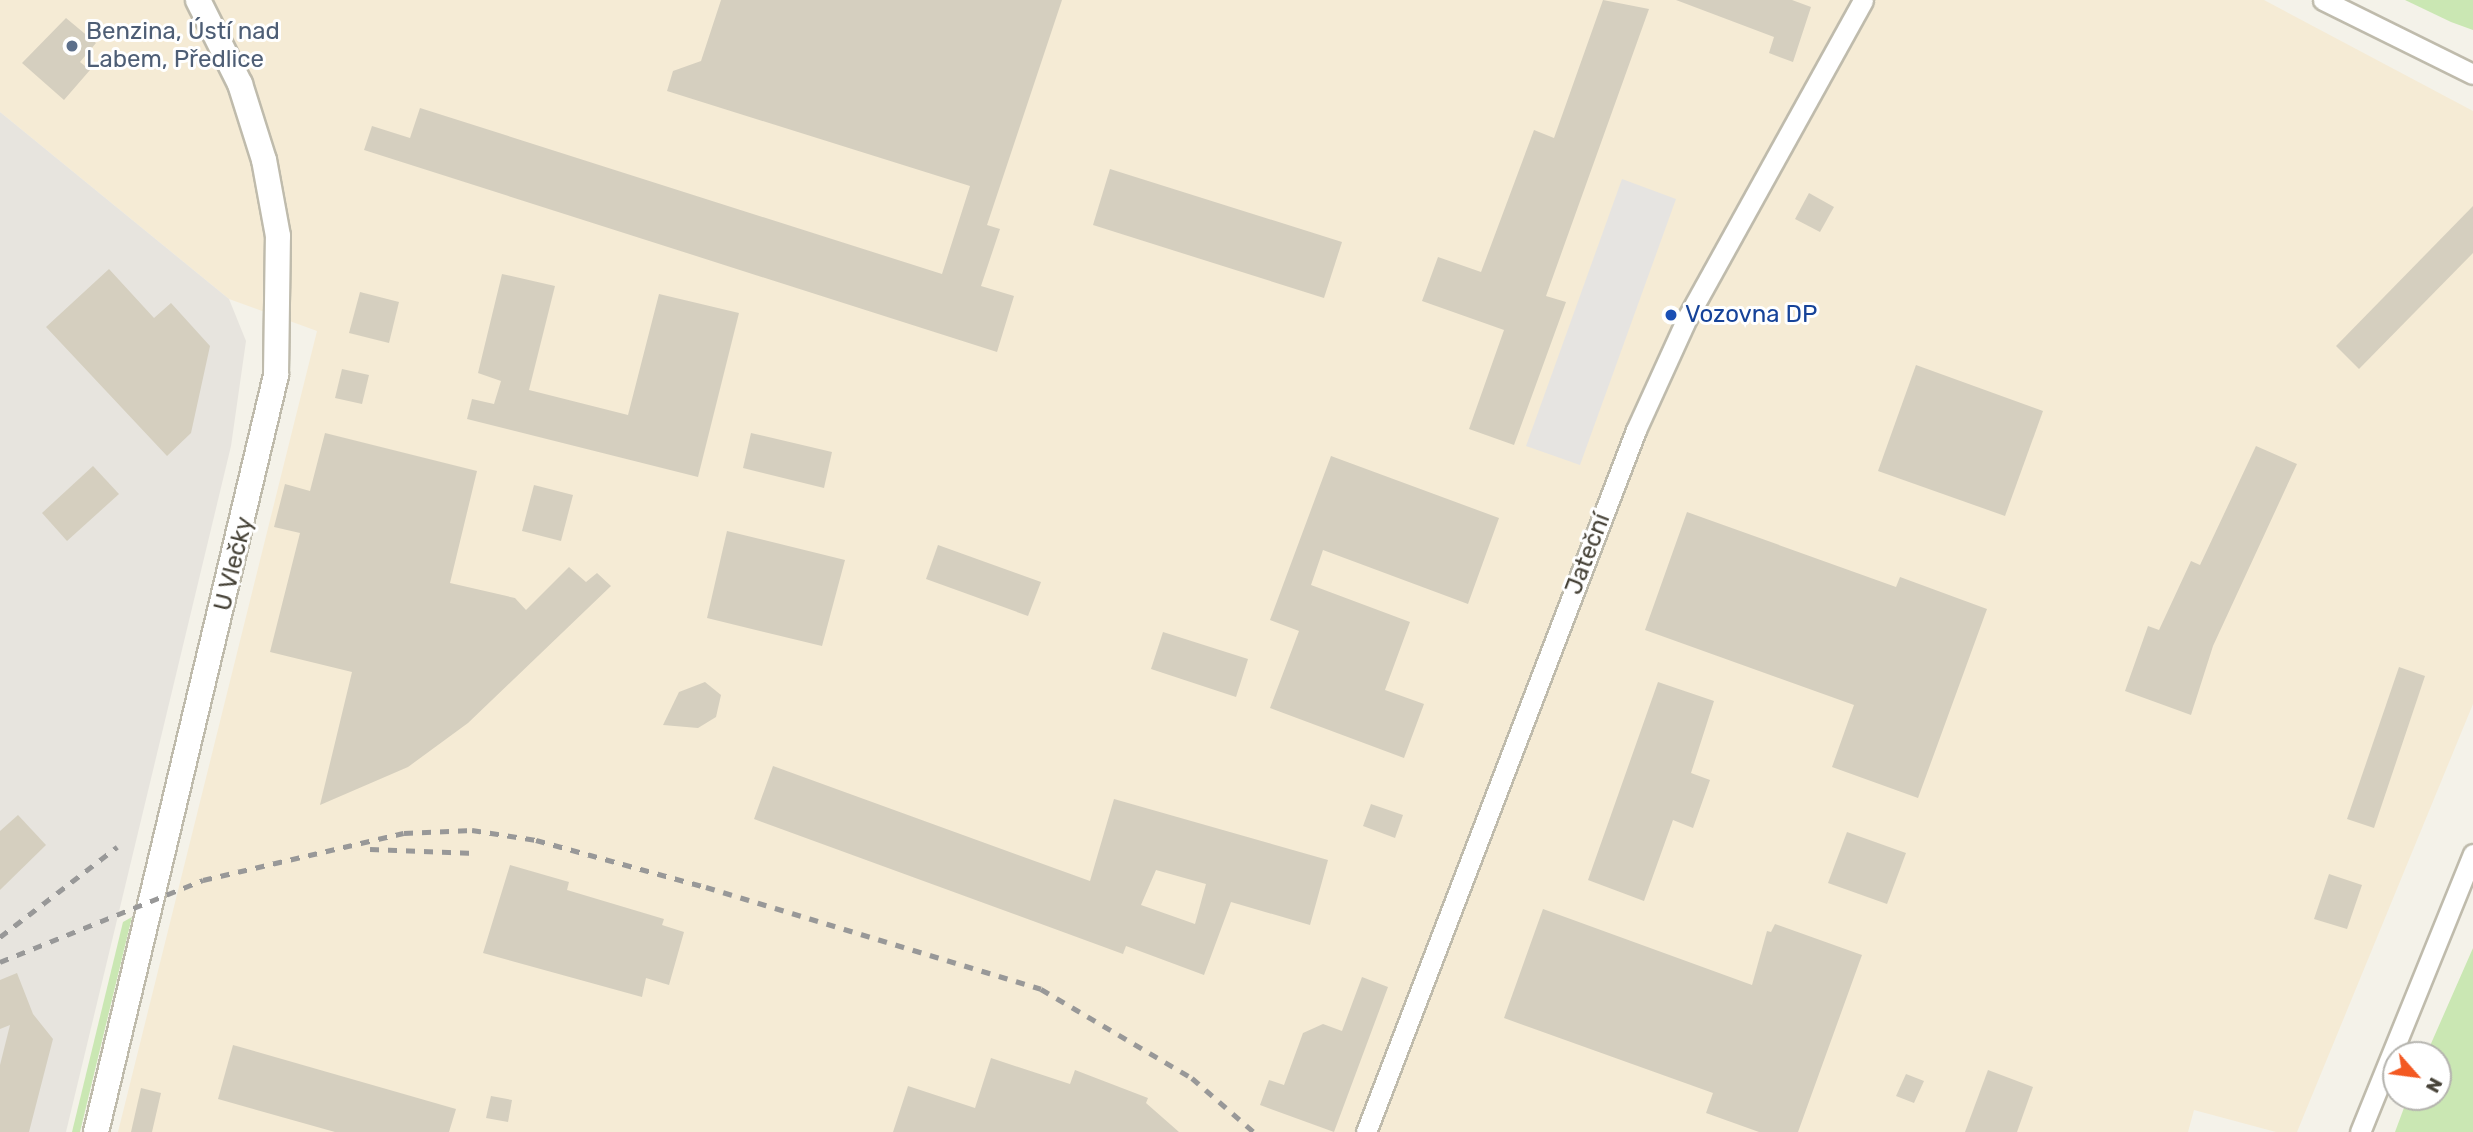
<!DOCTYPE html>
<html>
<head>
<meta charset="utf-8">
<style>
	body { margin:0 }
	#map { position:relative; width:2473px; height:1132px; overflow:hidden; background:#f4f2e9; font-family:Rubik,sans-serif }
	div>[style] { position:absolute }
	.commercial>* { inset:0; background:#f5ebd5 }
	.industrial>* { inset:0; background:#e7e4de }
	.green>* { inset:0; background:#cae7b3 }
	.parking>* { inset:0; background:#e6e4e1 }
	.building>* { inset:0; background:#d5cfbf }
	.roads { filter:drop-shadow(2px 0 #bfbbac) drop-shadow(-2px 0 #bfbbac) drop-shadow(0 2px #bfbbac) drop-shadow(0 -2px #bfbbac) }
	.minor>* { height:19px; margin:-9.5px; padding:0 9.5px; transform-origin:9.5px; border-radius:9.5px; background:#fff }
	.tertiary>* { height:24px; margin:-12px; padding:0 12px; transform-origin:12px; border-radius:12px; background:#fff }
	.rail>* { height:5px; margin-top:-2.5px; transform-origin:0; background:repeating-linear-gradient(90deg,#989898 0 9px,transparent 0 18px) }
	.dots>* { width:19px; height:19px; translate:-50% -50%; box-sizing:border-box; border:4px solid #fff; border-radius:50% }
	span { translate:-50% -50%; white-space:nowrap; text-align:center; line-height:1.15; -webkit-text-stroke:6px #fff; paint-order:stroke }
	.service-label { font-size:24px; color:#4e5e75 }
	.left { translate:0 -50%; text-align:left }
	.transit-label { font-size:24px; color:#164399 }
	.street-label { font-size:24px; color:#474338 }
	.north { position:absolute; left:2382px; top:1041px; width:70px; height:70px; box-sizing:border-box; background:#fff; border:2px solid #b5b4af; border-radius:50%; rotate:118deg; font-size:19px; font-weight:700; line-height:28px; text-align:center; color:#474338 }
	.north::after { content:''; display:block; margin:auto; width:24px; height:32px; background:#f35922; clip-path:polygon(50% 0,100% 100%,50% 72%,0 100%) }
</style>
</head>
<body>
<div id="map">
	<div class="commercial">
		<i style="clip-path:polygon(0 0,2264px 0,2473px 111px,2473px 704px,2297px 1132px,2276px 1132px,2194px 1110px,2188px 1132px,118px 1132px,317px 331px,229px 299px,0 112px)"></i>
	</div>
	<div class="industrial">
		<i style="clip-path:polygon(0 112px,229px 299px,246px 341px,231px 446px,66px 1132px,0 1132px)"></i>
	</div>
	<div class="green">
		<i style="clip-path:polygon(2405px 0,2473px 0,2473px 30px,2451px 22px)"></i>
		<i style="clip-path:polygon(132px 917px,80px 1132px,72px 1132px,123px 922px)"></i>
		<i style="clip-path:polygon(2473px 948px,2473px 1132px,2395px 1132px,2408px 1097px,2438px 1097px,2438px 1055px,2426px 1055px)"></i>
	</div>
	<div class="parking">
		<i style="clip-path:polygon(1622px 179px,1676px 199px,1580px 465px,1526px 446px)"></i>
	</div>
	<div class="building">
		<i style="clip-path:polygon(721px 0,1062px 0,987px 225px,1000px 229px,981px 286px,1014px 296px,997px 352px,364px 150px,372px 126px,410px 138px,420px 108px,942px 274px,970px 186px,667px 91px,673px 71px,701px 61px)"></i>
		<i style="clip-path:polygon(1603px 0,1649px 9px,1546px 296px,1566px 302px,1514px 445px,1469px 429px,1504px 330px,1422px 301px,1438px 257px,1481px 272px,1534px 130px,1554px 138px)"></i>
		<i style="clip-path:polygon(1676px 0,1792px 0,1811px 7px,1793px 62px,1769px 53px,1774px 37px)"></i>
		<i style="clip-path:polygon(66px 18px,96px 43px,80px 62px,90px 70px,64px 100px,22px 63px)"></i>
		<i style="clip-path:polygon(1110px 169px,1342px 242px,1324px 298px,1093px 225px)"></i>
		<i style="clip-path:polygon(1809px 193px,1834px 207px,1820px 232px,1795px 219px)"></i>
		<i style="clip-path:polygon(2473px 206px,2473px 253px,2359px 369px,2336px 346px)"></i>
		<i style="clip-path:polygon(109px 269px,154px 318px,171px 303px,210px 346px,191px 433px,167px 456px,46px 327px)"></i>
		<i style="clip-path:polygon(502px 274px,555px 286px,529px 390px,628px 415px,659px 294px,739px 313px,698px 477px,467px 419px,472px 399px,494px 404px,501px 381px,478px 373px)"></i>
		<i style="clip-path:polygon(360px 292px,399px 302px,389px 343px,349px 333px)"></i>
		<i style="clip-path:polygon(1916px 365px,2043px 411px,2005px 516px,1878px 471px)"></i>
		<i style="clip-path:polygon(342px 369px,369px 375px,362px 404px,335px 398px)"></i>
		<i style="clip-path:polygon(325px 433px,477px 471px,450px 583px,515px 598px,526px 610px,569px 567px,586px 582px,597px 573px,611px 586px,468px 723px,408px 767px,320px 805px,352px 672px,270px 652px,300px 533px,274px 527px,285px 484px,310px 491px)"></i>
		<i style="clip-path:polygon(751px 433px,832px 452px,824px 488px,743px 468px)"></i>
		<i style="clip-path:polygon(2256px 446px,2297px 464px,2213px 646px,2191px 715px,2125px 691px,2148px 626px,2159px 630px,2191px 561px,2200px 565px)"></i>
		<i style="clip-path:polygon(1331px 456px,1499px 518px,1468px 604px,1323px 550px,1311px 585px,1410px 622px,1385px 690px,1424px 704px,1404px 758px,1270px 708px,1299px 631px,1270px 620px)"></i>
		<i style="clip-path:polygon(93px 466px,119px 494px,67px 541px,42px 513px)"></i>
		<i style="clip-path:polygon(534px 485px,573px 495px,561px 541px,522px 531px)"></i>
		<i style="clip-path:polygon(1687px 512px,1896px 587px,1900px 577px,1987px 609px,1918px 798px,1832px 767px,1854px 705px,1645px 630px)"></i>
		<i style="clip-path:polygon(727px 531px,845px 560px,822px 646px,707px 618px)"></i>
		<i style="clip-path:polygon(938px 545px,1041px 582px,1028px 616px,926px 579px)"></i>
		<i style="clip-path:polygon(1163px 632px,1248px 659px,1236px 697px,1151px 669px)"></i>
		<i style="clip-path:polygon(2399px 667px,2425px 676px,2374px 828px,2347px 819px)"></i>
		<i style="clip-path:polygon(705px 682px,721px 695px,716px 717px,698px 728px,663px 725px,679px 692px)"></i>
		<i style="clip-path:polygon(1658px 682px,1714px 701px,1691px 773px,1710px 780px,1693px 828px,1673px 820px,1644px 901px,1588px 880px)"></i>
		<i style="clip-path:polygon(evenodd,773px 766px,1090px 881px,1114px 799px,1328px 860px,1310px 925px,1231px 902px,1204px 975px,1126px 946px,1123px 954px,754px 819px,773px 766px,1156px 870px,1206px 884px,1195px 924px,1141px 905px,1156px 870px)"></i>
		<i style="clip-path:polygon(1371px 804px,1403px 815px,1395px 838px,1363px 826px)"></i>
		<i style="clip-path:polygon(18px 815px,46px 845px,0 890px,0 831px)"></i>
		<i style="clip-path:polygon(1847px 832px,1906px 853px,1887px 904px,1828px 883px)"></i>
		<i style="clip-path:polygon(510px 865px,569px 882px,567px 890px,664px 919px,662px 925px,684px 932px,669px 985px,646px 978px,642px 997px,483px 953px)"></i>
		<i style="clip-path:polygon(2329px 874px,2362px 885px,2347px 929px,2314px 919px)"></i>
		<i style="clip-path:polygon(1543px 909px,1752px 985px,1767px 931px,1771px 932px,1775px 924px,1862px 955px,1798px 1132px,1759px 1132px,1706px 1113px,1713px 1093px,1504px 1018px)"></i>
		<i style="clip-path:polygon(17px 973px,33px 1014px,53px 1039px,29px 1132px,0 1132px,0 1065px,10px 1025px,0 1029px,0 980px)"></i>
		<i style="clip-path:polygon(1362px 977px,1388px 987px,1334px 1132px,1260px 1105px,1269px 1080px,1284px 1085px,1303px 1033px,1323px 1024px,1342px 1031px)"></i>
		<i style="clip-path:polygon(233px 1045px,456px 1109px,449px 1132px,335px 1132px,218px 1099px)"></i>
		<i style="clip-path:polygon(991px 1058px,1070px 1084px,1075px 1070px,1148px 1098px,1146px 1103px,1179px 1132px,893px 1132px,908px 1086px,975px 1108px)"></i>
		<i style="clip-path:polygon(1988px 1070px,2033px 1087px,2017px 1132px,1965px 1132px)"></i>
		<i style="clip-path:polygon(1906px 1074px,1924px 1081px,1914px 1103px,1896px 1096px)"></i>
		<i style="clip-path:polygon(141px 1088px,161px 1093px,152px 1132px,131px 1132px)"></i>
		<i style="clip-path:polygon(491px 1096px,512px 1100px,508px 1122px,486px 1118px)"></i>
	</div>
	<div class="roads">
		<div class="minor">
			<i style="left:2323px;top:0;width:167px;rotate:26.3deg"></i>
			<i style="left:1366px;top:1132px;width:752px;rotate:-68.96deg"></i>
			<i style="left:1636px;top:430px;width:123px;rotate:-65.5deg"></i>
			<i style="left:1687px;top:318px;width:363px;rotate:-61deg"></i>
			<i style="left:2360px;top:1132px;width:300px;rotate:-67.9deg"></i>
		</div>
		<div class="tertiary">
			<i style="left:96px;top:1132px;width:778px;rotate:-76.62deg"></i>
			<i style="left:276px;top:375px;width:139px;rotate:-89.2deg"></i>
			<i style="left:278px;top:236px;width:77px;rotate:-100.4deg"></i>
			<i style="left:264px;top:160px;width:80px;rotate:-107.5deg"></i>
			<i style="left:240px;top:84px;width:94px;rotate:-116.6deg"></i>
		</div>
	</div>
	<div class="rail">
		<i style="left:370px;top:849px;width:105px;rotate:2.2deg"></i>
		<i style="left:0;top:937px;width:148px;rotate:-37.6deg"></i>
		<i style="left:0;top:962px;width:219px;rotate:-22deg"></i>
		<i style="left:203px;top:880px;width:206px;rotate:-13.2deg"></i>
		<i style="left:404px;top:833px;width:68px;rotate:-2.5deg"></i>
		<i style="left:472px;top:830px;width:65px;rotate:8.9deg"></i>
		<i style="left:536px;top:840px;width:176px;rotate:15.5deg"></i>
		<i style="left:706px;top:887px;width:350px;rotate:16.9deg"></i>
		<i style="left:1041px;top:989px;width:175px;rotate:30.5deg"></i>
		<i style="left:1192px;top:1078px;width:82px;rotate:41.1deg"></i>
	</div>
	<div class="dots">
		<i style="left:72px;top:46px;background:#5c6f8a"></i>
		<i style="left:1671px;top:315px;background:#1a4fb4"></i>
	</div>
	<div class="service-label">
		<span class="left" style="left:86px;top:46px">Benzina, Ústí nad<br>Labem, Předlice</span>
	</div>
	<div class="transit-label">
		<span class="left" style="left:1685px;top:315px">Vozovna DP</span>
	</div>
	<div class="street-label">
		<span style="left:1588px;top:554px;rotate:-69deg">Jateční</span>
		<span style="left:234px;top:564px;rotate:-76deg">U Vlečky</span>
	</div>
	<div class="north">N</div>
</div>
</body>
</html>
